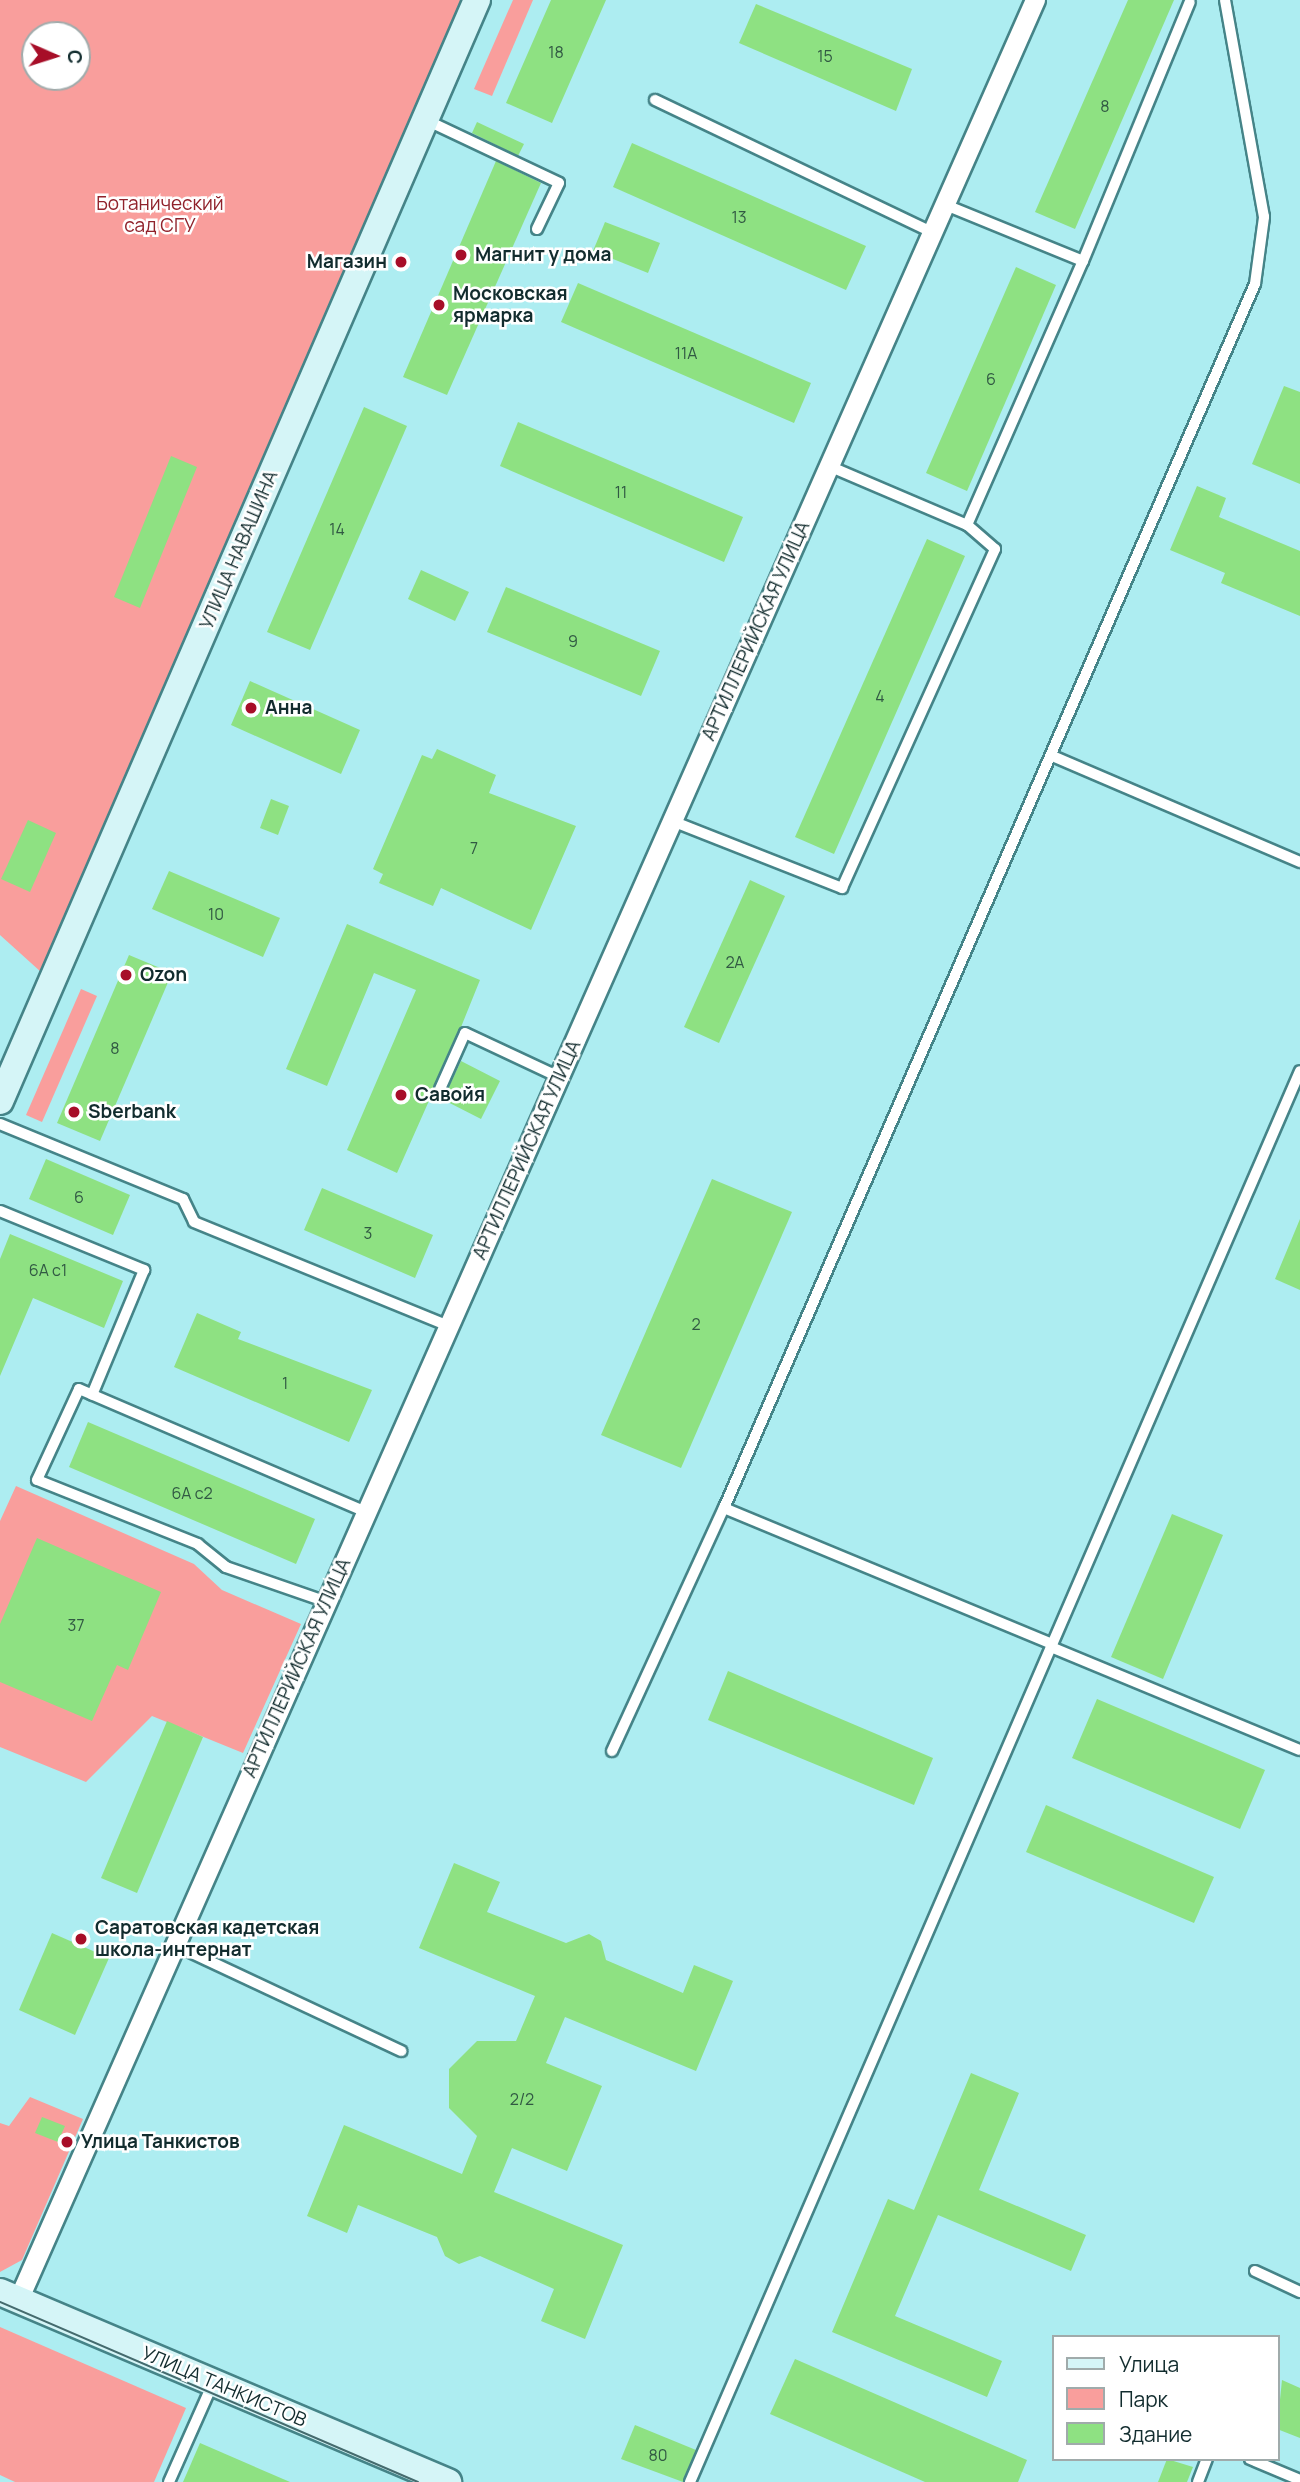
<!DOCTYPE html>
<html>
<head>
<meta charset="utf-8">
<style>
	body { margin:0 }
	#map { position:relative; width:1300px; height:2482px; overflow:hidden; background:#adedf1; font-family:Manrope,sans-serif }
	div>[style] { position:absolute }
	.green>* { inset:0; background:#f99e9c }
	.building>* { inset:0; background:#8ee182 }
	.roads { filter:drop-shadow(2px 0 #458488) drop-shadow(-2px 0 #458488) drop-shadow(0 2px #458488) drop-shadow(0 -2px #458488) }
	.service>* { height:10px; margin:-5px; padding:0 5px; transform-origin:5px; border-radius:5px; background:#fff }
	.minor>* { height:19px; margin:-9.5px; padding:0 9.5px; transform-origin:9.5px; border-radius:9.5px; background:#fff }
	.secondary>* { height:26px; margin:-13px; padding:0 13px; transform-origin:13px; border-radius:13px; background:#d5f5f7 }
	.tram>* { height:2px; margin:-1px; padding:0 1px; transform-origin:1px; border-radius:1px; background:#456b6e }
	.dots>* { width:19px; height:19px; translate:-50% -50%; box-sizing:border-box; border:4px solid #fff; border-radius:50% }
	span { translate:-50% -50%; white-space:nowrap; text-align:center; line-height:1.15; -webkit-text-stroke:5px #fff; paint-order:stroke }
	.number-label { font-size:16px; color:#315943 }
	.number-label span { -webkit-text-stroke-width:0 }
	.park-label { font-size:19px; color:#90222b }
	.poi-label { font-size:19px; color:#122c2e; font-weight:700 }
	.left { translate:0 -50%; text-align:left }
	.right { translate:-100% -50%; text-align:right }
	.street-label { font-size:19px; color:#122c2e }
	.legend { position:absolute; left:1052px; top:2335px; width:228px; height:126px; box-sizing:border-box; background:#fff; border:2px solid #a0abab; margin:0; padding:9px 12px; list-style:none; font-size:21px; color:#122c2e }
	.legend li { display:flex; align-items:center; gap:14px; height:35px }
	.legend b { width:35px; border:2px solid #a0abab }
	.north { position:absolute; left:21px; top:21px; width:70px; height:70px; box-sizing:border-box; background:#fff; border:2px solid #a0abab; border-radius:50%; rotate:93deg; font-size:19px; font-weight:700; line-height:28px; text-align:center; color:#122c2e }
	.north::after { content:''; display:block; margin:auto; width:24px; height:32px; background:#a70e28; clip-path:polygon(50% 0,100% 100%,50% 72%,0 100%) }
</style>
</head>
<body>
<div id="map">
	<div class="green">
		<i style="clip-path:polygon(evenodd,0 0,462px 0,41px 972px,0 935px,0 0,35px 35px,77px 35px,77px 77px,35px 77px,35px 35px)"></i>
		<i style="clip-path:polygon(513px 0,533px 0,492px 96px,474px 89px)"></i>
		<i style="clip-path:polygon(81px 989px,97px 996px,42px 1122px,26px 1115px)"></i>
		<i style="clip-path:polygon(16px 1486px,194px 1564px,222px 1590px,301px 1624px,243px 1753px,152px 1716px,86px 1782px,0 1747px,0 1521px)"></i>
		<i style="clip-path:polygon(30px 2097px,83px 2119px,22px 2260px,0 2272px,0 2123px,9px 2126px)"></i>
		<i style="clip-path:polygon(0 2327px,186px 2408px,154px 2482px,15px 2482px,0 2475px)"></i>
	</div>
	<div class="building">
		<i style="clip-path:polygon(551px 0,606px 0,552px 123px,506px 103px)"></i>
		<i style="clip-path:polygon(1128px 0,1174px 0,1075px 229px,1035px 212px)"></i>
		<i style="clip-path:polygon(756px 4px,912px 69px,896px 111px,739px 43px)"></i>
		<i style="clip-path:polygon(477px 122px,524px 144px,518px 156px,472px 133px)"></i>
		<i style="clip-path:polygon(632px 143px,866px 246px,846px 290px,613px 187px)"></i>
		<i style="clip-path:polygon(496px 161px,541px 183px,447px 395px,403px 377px)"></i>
		<i style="clip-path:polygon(605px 222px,660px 243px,648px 273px,593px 251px)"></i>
		<i style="clip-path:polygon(1016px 267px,1056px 285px,967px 491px,926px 473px)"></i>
		<i style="clip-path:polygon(578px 283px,811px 383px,794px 423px,561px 322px)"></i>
		<i style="clip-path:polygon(1284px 386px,1300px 392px,1300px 484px,1252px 464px)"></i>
		<i style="clip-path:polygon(364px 407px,407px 426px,310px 650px,267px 632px)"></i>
		<i style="clip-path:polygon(518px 422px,743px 517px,724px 562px,500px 466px)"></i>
		<i style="clip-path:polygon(171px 456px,197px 467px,140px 608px,114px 597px)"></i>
		<i style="clip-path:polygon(1197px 486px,1226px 498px,1219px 517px,1300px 551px,1300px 616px,1221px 583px,1225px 573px,1170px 550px)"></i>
		<i style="clip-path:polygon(927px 539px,965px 556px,834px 854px,795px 837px)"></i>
		<i style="clip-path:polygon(421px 570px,469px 592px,455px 621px,408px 599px)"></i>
		<i style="clip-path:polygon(506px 587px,660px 651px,641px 696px,487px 632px)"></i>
		<i style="clip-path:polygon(250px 681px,360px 730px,341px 774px,231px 725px)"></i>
		<i style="clip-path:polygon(437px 749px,496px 775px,489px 793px,576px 826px,531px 930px,441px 888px,433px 906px,379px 883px,383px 874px,373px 869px,422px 755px,432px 759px)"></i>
		<i style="clip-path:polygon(271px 799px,289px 806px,278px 835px,260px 828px)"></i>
		<i style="clip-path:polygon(28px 820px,56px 833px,30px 892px,1px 879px)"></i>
		<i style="clip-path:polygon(169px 871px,280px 918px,263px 957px,152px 909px)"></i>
		<i style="clip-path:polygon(750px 880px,785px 896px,719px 1043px,684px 1027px)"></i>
		<i style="clip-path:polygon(347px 924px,480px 980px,434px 1094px,446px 1093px,461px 1061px,500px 1081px,481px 1119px,432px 1094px,397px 1173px,347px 1150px,416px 990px,374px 973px,327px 1086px,286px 1069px)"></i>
		<i style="clip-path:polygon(129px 955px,172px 973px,100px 1141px,57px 1123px)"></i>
		<i style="clip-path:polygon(46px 1159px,130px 1195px,113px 1235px,29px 1199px)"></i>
		<i style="clip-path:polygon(712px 1179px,792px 1212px,681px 1468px,601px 1435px)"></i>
		<i style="clip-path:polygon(322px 1188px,433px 1235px,415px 1278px,304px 1230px)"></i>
		<i style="clip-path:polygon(1300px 1219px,1300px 1290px,1275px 1279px)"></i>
		<i style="clip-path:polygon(10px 1234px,123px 1281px,104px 1328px,33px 1298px,0 1376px,0 1259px)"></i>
		<i style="clip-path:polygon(197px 1313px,241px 1332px,238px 1339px,372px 1390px,349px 1442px,174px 1367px)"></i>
		<i style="clip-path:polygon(88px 1422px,315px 1519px,296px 1564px,69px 1467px)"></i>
		<i style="clip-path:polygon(1172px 1514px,1223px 1535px,1163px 1679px,1111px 1657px)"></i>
		<i style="clip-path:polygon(37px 1538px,161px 1592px,128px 1670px,117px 1665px,92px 1721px,0 1682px,0 1624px)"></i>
		<i style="clip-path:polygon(728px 1671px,933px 1758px,914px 1805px,708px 1720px)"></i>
		<i style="clip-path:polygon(1097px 1699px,1265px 1770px,1240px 1829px,1072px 1758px)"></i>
		<i style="clip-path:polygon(167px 1721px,203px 1737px,137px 1893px,101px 1878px)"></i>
		<i style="clip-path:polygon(1046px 1805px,1214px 1877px,1194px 1923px,1026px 1852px)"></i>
		<i style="clip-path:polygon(454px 1863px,500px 1882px,487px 1912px,566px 1943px,589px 1934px,601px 1941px,606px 1960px,683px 1993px,694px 1965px,733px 1981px,696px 2071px,565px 2017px,546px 2063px,602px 2086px,567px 2171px,512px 2148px,494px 2192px,623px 2245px,585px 2339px,541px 2321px,554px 2289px,480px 2256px,459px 2264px,445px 2256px,437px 2237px,358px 2205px,347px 2233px,307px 2216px,344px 2125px,462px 2174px,477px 2136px,449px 2108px,449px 2069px,477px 2041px,516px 2041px,535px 1996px,419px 1948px)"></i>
		<i style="clip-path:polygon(52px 1933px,109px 1958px,75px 2035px,19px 2010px)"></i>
		<i style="clip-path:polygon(971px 2073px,1019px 2093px,979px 2190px,1086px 2235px,1071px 2271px,938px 2215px,895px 2316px,1002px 2361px,987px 2397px,832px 2332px,888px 2199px,914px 2210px)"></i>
		<i style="clip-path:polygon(42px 2117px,65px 2126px,58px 2142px,35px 2133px)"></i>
		<i style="clip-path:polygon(795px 2359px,1027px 2460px,1018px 2482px,925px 2482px,770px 2414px)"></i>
		<i style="clip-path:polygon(1282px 2380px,1300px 2388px,1300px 2438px,1277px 2429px)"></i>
		<i style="clip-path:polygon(635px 2425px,696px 2450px,683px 2482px,621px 2459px)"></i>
		<i style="clip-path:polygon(200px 2443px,290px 2482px,183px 2482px)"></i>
		<i style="clip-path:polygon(1167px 2459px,1193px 2467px,1187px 2482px,1158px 2482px)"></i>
	</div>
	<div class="roads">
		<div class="service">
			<i style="left:655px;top:100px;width:309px;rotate:25.5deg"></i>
			<i style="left:426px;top:120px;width:147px;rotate:25.3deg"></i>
			<i style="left:559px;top:183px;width:51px;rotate:115.6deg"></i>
			<i style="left:1083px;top:261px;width:280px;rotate:-67.6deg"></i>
			<i style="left:829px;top:466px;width:150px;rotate:23.1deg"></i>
			<i style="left:967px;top:525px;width:288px;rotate:-66.3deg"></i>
			<i style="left:1083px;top:261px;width:148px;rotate:-157.8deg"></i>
			<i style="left:1055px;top:757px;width:267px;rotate:23.2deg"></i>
			<i style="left:672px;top:821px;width:183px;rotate:21.5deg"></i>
			<i style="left:842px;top:888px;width:372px;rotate:-65.7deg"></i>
			<i style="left:995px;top:549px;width:37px;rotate:-139deg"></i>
			<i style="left:440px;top:1089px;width:61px;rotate:-65.9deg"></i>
			<i style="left:465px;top:1033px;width:104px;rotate:25.1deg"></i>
			<i style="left:0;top:1124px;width:198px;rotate:22.3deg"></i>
			<i style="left:183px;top:1199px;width:25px;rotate:64deg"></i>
			<i style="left:194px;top:1222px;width:275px;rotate:22.2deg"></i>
			<i style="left:0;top:1211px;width:156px;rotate:22.3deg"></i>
			<i style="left:144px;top:1270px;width:135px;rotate:112.6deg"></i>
			<i style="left:327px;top:1602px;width:107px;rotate:-160.9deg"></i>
			<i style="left:226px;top:1567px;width:36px;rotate:-141deg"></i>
			<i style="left:198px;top:1544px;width:173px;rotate:-158.3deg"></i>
			<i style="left:37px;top:1480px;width:100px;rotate:-65.2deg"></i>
			<i style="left:79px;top:1389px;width:312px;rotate:23.2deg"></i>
			<i style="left:1052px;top:1644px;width:355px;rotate:-157.5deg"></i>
			<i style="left:724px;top:1508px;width:1334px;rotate:-66.55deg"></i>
			<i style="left:1255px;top:284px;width:68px;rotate:-82.3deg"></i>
			<i style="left:1264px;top:217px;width:220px;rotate:-100.2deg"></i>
			<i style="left:1051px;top:1647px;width:269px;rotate:22.5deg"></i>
			<i style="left:612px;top:1751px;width:268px;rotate:-65.3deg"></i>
			<i style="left:175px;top:1945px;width:250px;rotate:25.1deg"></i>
			<i style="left:1255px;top:2271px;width:50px;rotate:25deg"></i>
			<i style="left:1250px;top:2459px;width:54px;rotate:22.8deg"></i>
			<i style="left:169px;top:2482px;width:108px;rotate:-66deg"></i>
			<i style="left:690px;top:2482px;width:1537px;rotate:-66.62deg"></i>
			<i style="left:1198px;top:2482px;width:25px;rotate:-69deg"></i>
		</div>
		<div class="minor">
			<i style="left:18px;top:2300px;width:2515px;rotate:-66.15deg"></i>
		</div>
		<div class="secondary">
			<i style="left:0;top:1101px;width:1200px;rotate:-66.58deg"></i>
			<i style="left:0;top:2292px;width:487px;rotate:23deg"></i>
		</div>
	</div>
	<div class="tram">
		<i style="left:0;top:2302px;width:455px;rotate:23.3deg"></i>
	</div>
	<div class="dots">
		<i style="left:461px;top:255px;background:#a70e28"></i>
		<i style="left:401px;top:262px;background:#a70e28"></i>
		<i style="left:439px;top:305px;background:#a70e28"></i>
		<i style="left:251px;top:708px;background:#a70e28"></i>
		<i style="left:126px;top:975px;background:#a70e28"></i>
		<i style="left:401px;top:1095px;background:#a70e28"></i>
		<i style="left:74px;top:1112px;background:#a70e28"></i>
		<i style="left:81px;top:1939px;background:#a70e28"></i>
		<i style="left:67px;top:2142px;background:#a70e28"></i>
	</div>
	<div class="number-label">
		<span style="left:556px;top:52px">18</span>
		<span style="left:825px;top:56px">15</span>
		<span style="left:1105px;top:106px">8</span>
		<span style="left:739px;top:217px">13</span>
		<span style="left:686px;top:353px">11А</span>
		<span style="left:991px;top:379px">6</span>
		<span style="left:621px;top:492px">11</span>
		<span style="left:337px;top:529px">14</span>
		<span style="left:573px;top:641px">9</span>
		<span style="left:880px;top:696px">4</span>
		<span style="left:474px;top:848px">7</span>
		<span style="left:216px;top:914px">10</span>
		<span style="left:735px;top:962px">2А</span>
		<span style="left:115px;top:1048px">8</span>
		<span style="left:79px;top:1197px">6</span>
		<span style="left:368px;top:1233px">3</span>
		<span style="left:48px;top:1270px">6А с1</span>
		<span style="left:696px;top:1324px">2</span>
		<span style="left:285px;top:1383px">1</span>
		<span style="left:192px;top:1493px">6А с2</span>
		<span style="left:76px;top:1625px">37</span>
		<span style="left:522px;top:2099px">2/2</span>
		<span style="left:658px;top:2455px">80</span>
	</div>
	<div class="park-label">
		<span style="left:160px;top:215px">Ботанический<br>сад СГУ</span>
	</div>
	<div class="poi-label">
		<span class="left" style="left:475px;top:255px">Магнит у дома</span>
		<span class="right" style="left:387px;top:262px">Магазин</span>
		<span class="left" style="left:453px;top:305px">Московская<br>ярмарка</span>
		<span class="left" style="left:265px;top:708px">Анна</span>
		<span class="left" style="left:140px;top:975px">Ozon</span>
		<span class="left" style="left:415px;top:1095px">Савойя</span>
		<span class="left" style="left:88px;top:1112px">Sberbank</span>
		<span class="left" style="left:95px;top:1939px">Саратовская кадетская<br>школа-интернат</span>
		<span class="left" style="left:81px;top:2142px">Улица Танкистов</span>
	</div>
	<div class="street-label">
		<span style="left:239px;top:550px;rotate:-67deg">УЛИЦА НАВАШИНА</span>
		<span style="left:756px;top:631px;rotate:-66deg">АРТИЛЛЕРИЙСКАЯ УЛИЦА</span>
		<span style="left:527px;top:1150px;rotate:-66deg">АРТИЛЛЕРИЙСКАЯ УЛИЦА</span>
		<span style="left:297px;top:1668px;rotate:-66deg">АРТИЛЛЕРИЙСКАЯ УЛИЦА</span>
		<span style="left:224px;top:2387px;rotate:23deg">УЛИЦА ТАНКИСТОВ</span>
	</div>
	<ul class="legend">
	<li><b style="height:9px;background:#d5f5f7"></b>Улица</li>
	<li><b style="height:19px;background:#f99e9c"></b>Парк</li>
	<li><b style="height:19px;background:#8ee182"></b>Здание</li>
	</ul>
	<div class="north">С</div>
</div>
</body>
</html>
